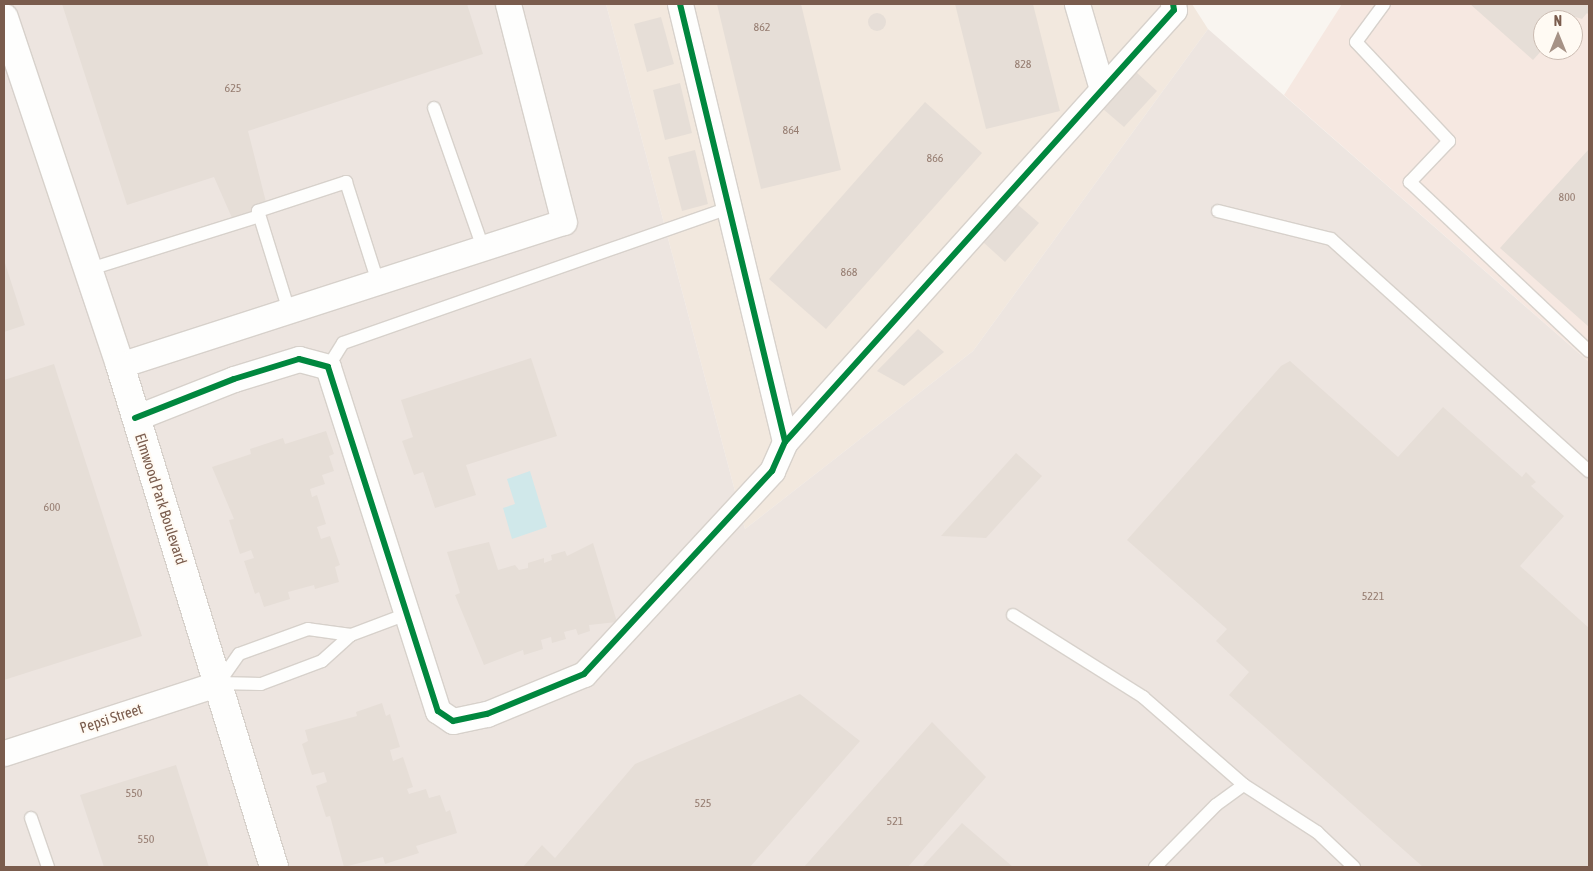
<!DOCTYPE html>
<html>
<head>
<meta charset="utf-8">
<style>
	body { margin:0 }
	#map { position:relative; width:1593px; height:871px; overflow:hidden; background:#f9f5f0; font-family:"Asap Condensed",sans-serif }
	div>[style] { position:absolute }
	.residential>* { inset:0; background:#f2e8de }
	.commercial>* { inset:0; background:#f6e8e1 }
	.industrial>* { inset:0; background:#ede5e0 }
	.water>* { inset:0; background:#d0e8ea }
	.building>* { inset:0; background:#e6ded7 }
	.round { border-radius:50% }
	.roads { filter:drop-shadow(1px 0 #d7d1cb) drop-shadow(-1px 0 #d7d1cb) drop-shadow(0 1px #d7d1cb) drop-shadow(0 -1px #d7d1cb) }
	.lane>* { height:12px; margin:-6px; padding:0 6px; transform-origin:6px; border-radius:6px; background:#fefefd }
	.street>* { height:25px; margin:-12.5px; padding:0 12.5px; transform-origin:12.5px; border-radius:12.5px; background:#fefefd }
	.secondary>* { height:28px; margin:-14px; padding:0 14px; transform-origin:14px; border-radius:14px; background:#fefefd }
	.cycleway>* { height:6px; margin:-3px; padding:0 3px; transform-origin:3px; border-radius:3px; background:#00873e }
	span { translate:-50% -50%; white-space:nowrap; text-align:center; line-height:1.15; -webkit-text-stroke:4px #fffaf3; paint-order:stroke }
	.number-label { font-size:12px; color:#977e72 }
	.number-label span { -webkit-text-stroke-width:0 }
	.street-label { font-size:15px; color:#7a5c4d }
	.frame { position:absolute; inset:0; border:5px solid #7a5c4d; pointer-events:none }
	.north { position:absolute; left:1533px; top:10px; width:50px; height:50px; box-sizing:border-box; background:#fffaf3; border:1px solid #cabbb1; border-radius:50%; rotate:0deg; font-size:14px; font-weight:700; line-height:20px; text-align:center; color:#7a5c4d }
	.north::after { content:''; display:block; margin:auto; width:18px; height:22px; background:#a69286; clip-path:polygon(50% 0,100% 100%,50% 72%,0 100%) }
</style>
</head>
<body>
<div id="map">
	<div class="residential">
		<i style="clip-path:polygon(606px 4px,1192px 4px,1208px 29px,973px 351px,745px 529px)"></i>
	</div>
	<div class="commercial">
		<i style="clip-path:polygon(evenodd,1342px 4px,1589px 4px,1589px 362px,1284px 95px,1342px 4px,1543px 20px,1573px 20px,1573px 50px,1543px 50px,1543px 20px)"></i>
	</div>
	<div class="industrial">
		<i style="clip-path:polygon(4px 4px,606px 4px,745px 529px,973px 351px,1208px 29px,1589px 362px,1589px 867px,4px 867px)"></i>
	</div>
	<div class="water">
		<i style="clip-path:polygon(530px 471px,547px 527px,512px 539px,503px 508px,515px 504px,507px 479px)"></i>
	</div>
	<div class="building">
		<i style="clip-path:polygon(62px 4px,467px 4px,483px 54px,248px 131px,267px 206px,232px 218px,214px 177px,127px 205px)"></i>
		<i style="clip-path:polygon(717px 4px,801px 4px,841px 170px,761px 189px)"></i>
		<i style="clip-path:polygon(955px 4px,1033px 4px,1060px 111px,986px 129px)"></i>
		<i style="clip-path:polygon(1470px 4px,1589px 4px,1589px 15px,1587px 13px,1582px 19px,1572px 16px,1569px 20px,1543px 20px,1543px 49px,1533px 60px)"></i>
		<i class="round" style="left:868px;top:13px;width:18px;height:18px"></i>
		<i style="clip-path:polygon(661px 17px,674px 64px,647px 72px,634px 24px)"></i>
		<i style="clip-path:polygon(1136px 72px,1157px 91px,1124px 127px,1103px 109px)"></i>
		<i style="clip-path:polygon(680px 83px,692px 133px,665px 140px,653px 90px)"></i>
		<i style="clip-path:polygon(925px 102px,982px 153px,826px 329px,769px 279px)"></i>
		<i style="clip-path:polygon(1589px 149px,1589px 327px,1500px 248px)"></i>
		<i style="clip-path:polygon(695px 150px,708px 204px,682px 211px,668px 157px)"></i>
		<i style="clip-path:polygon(1017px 204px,1039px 223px,1005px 262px,983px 242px)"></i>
		<i style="clip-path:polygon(4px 260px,25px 325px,4px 332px)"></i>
		<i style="clip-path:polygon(918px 329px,944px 352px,904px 386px,877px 371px)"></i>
		<i style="clip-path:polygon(531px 358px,557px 436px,466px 465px,476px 495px,435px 508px,423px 472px,414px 475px,402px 441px,413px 437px,401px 400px)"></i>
		<i style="clip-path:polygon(1290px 361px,1398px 457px,1443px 407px,1522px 477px,1526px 472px,1536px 482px,1531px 486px,1564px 516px,1520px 566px,1589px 628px,1589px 867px,1423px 867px,1229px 695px,1249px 672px,1216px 641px,1227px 629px,1127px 540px,1281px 366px)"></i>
		<i style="clip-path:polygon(54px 364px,142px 636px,4px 680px,4px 380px)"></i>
		<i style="clip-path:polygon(326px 431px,334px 454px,329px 456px,334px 471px,322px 475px,325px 484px,310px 489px,312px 497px,317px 495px,326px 524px,317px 527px,321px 539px,330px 536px,340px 565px,335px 567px,339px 582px,315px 589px,314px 585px,288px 592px,290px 599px,264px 607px,259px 592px,255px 594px,244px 561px,254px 558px,251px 550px,240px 554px,229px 520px,234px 519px,212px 467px,251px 454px,250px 449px,283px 438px,285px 444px)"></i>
		<i style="clip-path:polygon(1016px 453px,1042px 476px,986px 538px,941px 536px)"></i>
		<i style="clip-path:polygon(489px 542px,498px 570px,515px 565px,519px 570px,528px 568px,528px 563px,544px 558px,544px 563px,552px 560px,551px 555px,565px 551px,567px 556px,593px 543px,617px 622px,589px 625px,590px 631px,578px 635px,576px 629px,564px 632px,566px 639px,552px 643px,551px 637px,541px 640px,543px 649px,524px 655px,523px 650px,484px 665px,455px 595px,460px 593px,447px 552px)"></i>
		<i style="clip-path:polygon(800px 694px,860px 741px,750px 867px,523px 867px,542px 845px,555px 858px,635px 764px)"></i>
		<i style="clip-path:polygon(382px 703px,386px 716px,390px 714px,400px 747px,390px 750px,393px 761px,403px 757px,413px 787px,407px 789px,409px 794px,426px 789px,429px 798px,440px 795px,446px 812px,450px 810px,457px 833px,416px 846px,419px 853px,385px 864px,383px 857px,344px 867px,330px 816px,326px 817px,316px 786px,327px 782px,324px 772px,312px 775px,302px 744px,308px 741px,305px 730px,357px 716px,356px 712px)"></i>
		<i style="clip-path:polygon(932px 722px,986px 777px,908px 867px,804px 867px)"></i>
		<i style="clip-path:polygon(176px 765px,209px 867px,104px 867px,80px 795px)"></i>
		<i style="clip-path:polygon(962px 823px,1013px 867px,922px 867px)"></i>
	</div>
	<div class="roads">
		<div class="lane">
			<i style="left:1384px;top:4px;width:47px;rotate:126.4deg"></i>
			<i style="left:1356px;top:42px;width:136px;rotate:46.8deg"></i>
			<i style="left:1449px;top:141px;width:57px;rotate:133.6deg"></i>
			<i style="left:1410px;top:182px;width:246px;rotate:43.4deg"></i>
			<i style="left:434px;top:108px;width:148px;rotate:70.7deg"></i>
			<i style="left:1218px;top:211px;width:116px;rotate:13.9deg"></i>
			<i style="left:1331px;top:239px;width:347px;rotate:42deg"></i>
			<i style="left:87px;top:270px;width:180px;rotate:-17.4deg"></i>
			<i style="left:289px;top:311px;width:105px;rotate:-107.2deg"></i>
			<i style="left:258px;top:211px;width:93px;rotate:-18.2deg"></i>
			<i style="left:346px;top:182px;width:105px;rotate:72.3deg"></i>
			<i style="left:328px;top:367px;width:28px;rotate:-58deg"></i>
			<i style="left:343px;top:343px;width:409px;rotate:-19.3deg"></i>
			<i style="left:1013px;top:615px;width:154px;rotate:32.2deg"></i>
			<i style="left:1143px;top:697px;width:134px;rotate:41.1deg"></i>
			<i style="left:351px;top:635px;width:43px;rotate:-172.1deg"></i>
			<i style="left:308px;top:629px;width:73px;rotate:160.1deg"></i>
			<i style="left:239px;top:654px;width:35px;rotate:125deg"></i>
			<i style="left:219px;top:683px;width:42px;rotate:1.4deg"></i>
			<i style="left:261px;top:684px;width:65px;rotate:-20.7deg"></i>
			<i style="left:322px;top:661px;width:39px;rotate:-42deg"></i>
			<i style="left:351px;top:635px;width:60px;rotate:-20.6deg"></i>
			<i style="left:31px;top:818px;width:52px;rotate:70.9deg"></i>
			<i style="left:1155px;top:867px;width:87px;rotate:-45.5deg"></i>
			<i style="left:1216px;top:805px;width:34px;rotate:-36deg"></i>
			<i style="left:1244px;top:785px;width:87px;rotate:32.8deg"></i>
			<i style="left:1317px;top:832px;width:51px;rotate:43.4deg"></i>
		</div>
		<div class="street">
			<i style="left:680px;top:4px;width:450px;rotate:76.5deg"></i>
			<i style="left:785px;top:442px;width:581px;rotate:-48deg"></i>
			<i style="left:1174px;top:10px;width:6px;rotate:-99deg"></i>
			<i style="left:1077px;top:4px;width:89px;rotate:73.6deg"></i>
			<i style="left:120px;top:365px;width:466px;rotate:-17.9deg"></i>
			<i style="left:564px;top:222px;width:225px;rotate:-104.4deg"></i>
			<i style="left:135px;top:418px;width:106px;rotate:-21.5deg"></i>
			<i style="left:234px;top:379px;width:68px;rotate:-17.1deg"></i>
			<i style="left:299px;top:359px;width:30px;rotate:15deg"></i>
			<i style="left:328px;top:367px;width:361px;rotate:72.3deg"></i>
			<i style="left:438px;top:711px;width:18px;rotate:34deg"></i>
			<i style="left:453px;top:721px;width:35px;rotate:-12deg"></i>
			<i style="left:487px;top:714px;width:105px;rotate:-22.4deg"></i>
			<i style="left:584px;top:674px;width:277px;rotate:-47.2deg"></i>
			<i style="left:772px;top:471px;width:32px;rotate:-66deg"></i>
			<i style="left:4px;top:753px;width:226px;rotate:-18deg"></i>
		</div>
		<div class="secondary">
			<i style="left:4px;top:18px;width:366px;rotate:71.5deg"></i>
			<i style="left:120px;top:365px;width:525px;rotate:72.95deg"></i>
		</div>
	</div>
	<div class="cycleway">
		<i style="left:680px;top:4px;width:450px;rotate:76.5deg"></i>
		<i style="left:785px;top:442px;width:581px;rotate:-48deg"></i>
		<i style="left:1174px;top:10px;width:6px;rotate:-99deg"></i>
		<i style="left:135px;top:418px;width:106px;rotate:-21.5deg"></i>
		<i style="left:234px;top:379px;width:68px;rotate:-17.1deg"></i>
		<i style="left:299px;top:359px;width:30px;rotate:15deg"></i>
		<i style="left:328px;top:367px;width:361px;rotate:72.3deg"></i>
		<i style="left:438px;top:711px;width:18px;rotate:34deg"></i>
		<i style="left:453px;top:721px;width:35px;rotate:-12deg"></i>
		<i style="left:487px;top:714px;width:105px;rotate:-22.4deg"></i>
		<i style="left:584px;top:674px;width:277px;rotate:-47.2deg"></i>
		<i style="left:772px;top:471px;width:32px;rotate:-66deg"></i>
	</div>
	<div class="number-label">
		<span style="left:762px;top:28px">862</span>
		<span style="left:1023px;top:65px">828</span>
		<span style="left:233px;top:89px">625</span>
		<span style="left:791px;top:131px">864</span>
		<span style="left:935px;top:159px">866</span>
		<span style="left:1567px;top:198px">800</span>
		<span style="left:849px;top:273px">868</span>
		<span style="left:52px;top:508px">600</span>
		<span style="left:1373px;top:597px">5221</span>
		<span style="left:134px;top:794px">550</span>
		<span style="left:703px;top:804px">525</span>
		<span style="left:895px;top:822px">521</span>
		<span style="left:146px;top:840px">550</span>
	</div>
	<div class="street-label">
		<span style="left:161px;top:499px;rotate:72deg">Elmwood Park Boulevard</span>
		<span style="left:111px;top:718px;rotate:-18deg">Pepsi Street</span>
	</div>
	<div class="frame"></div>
	<div class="north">N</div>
</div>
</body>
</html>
